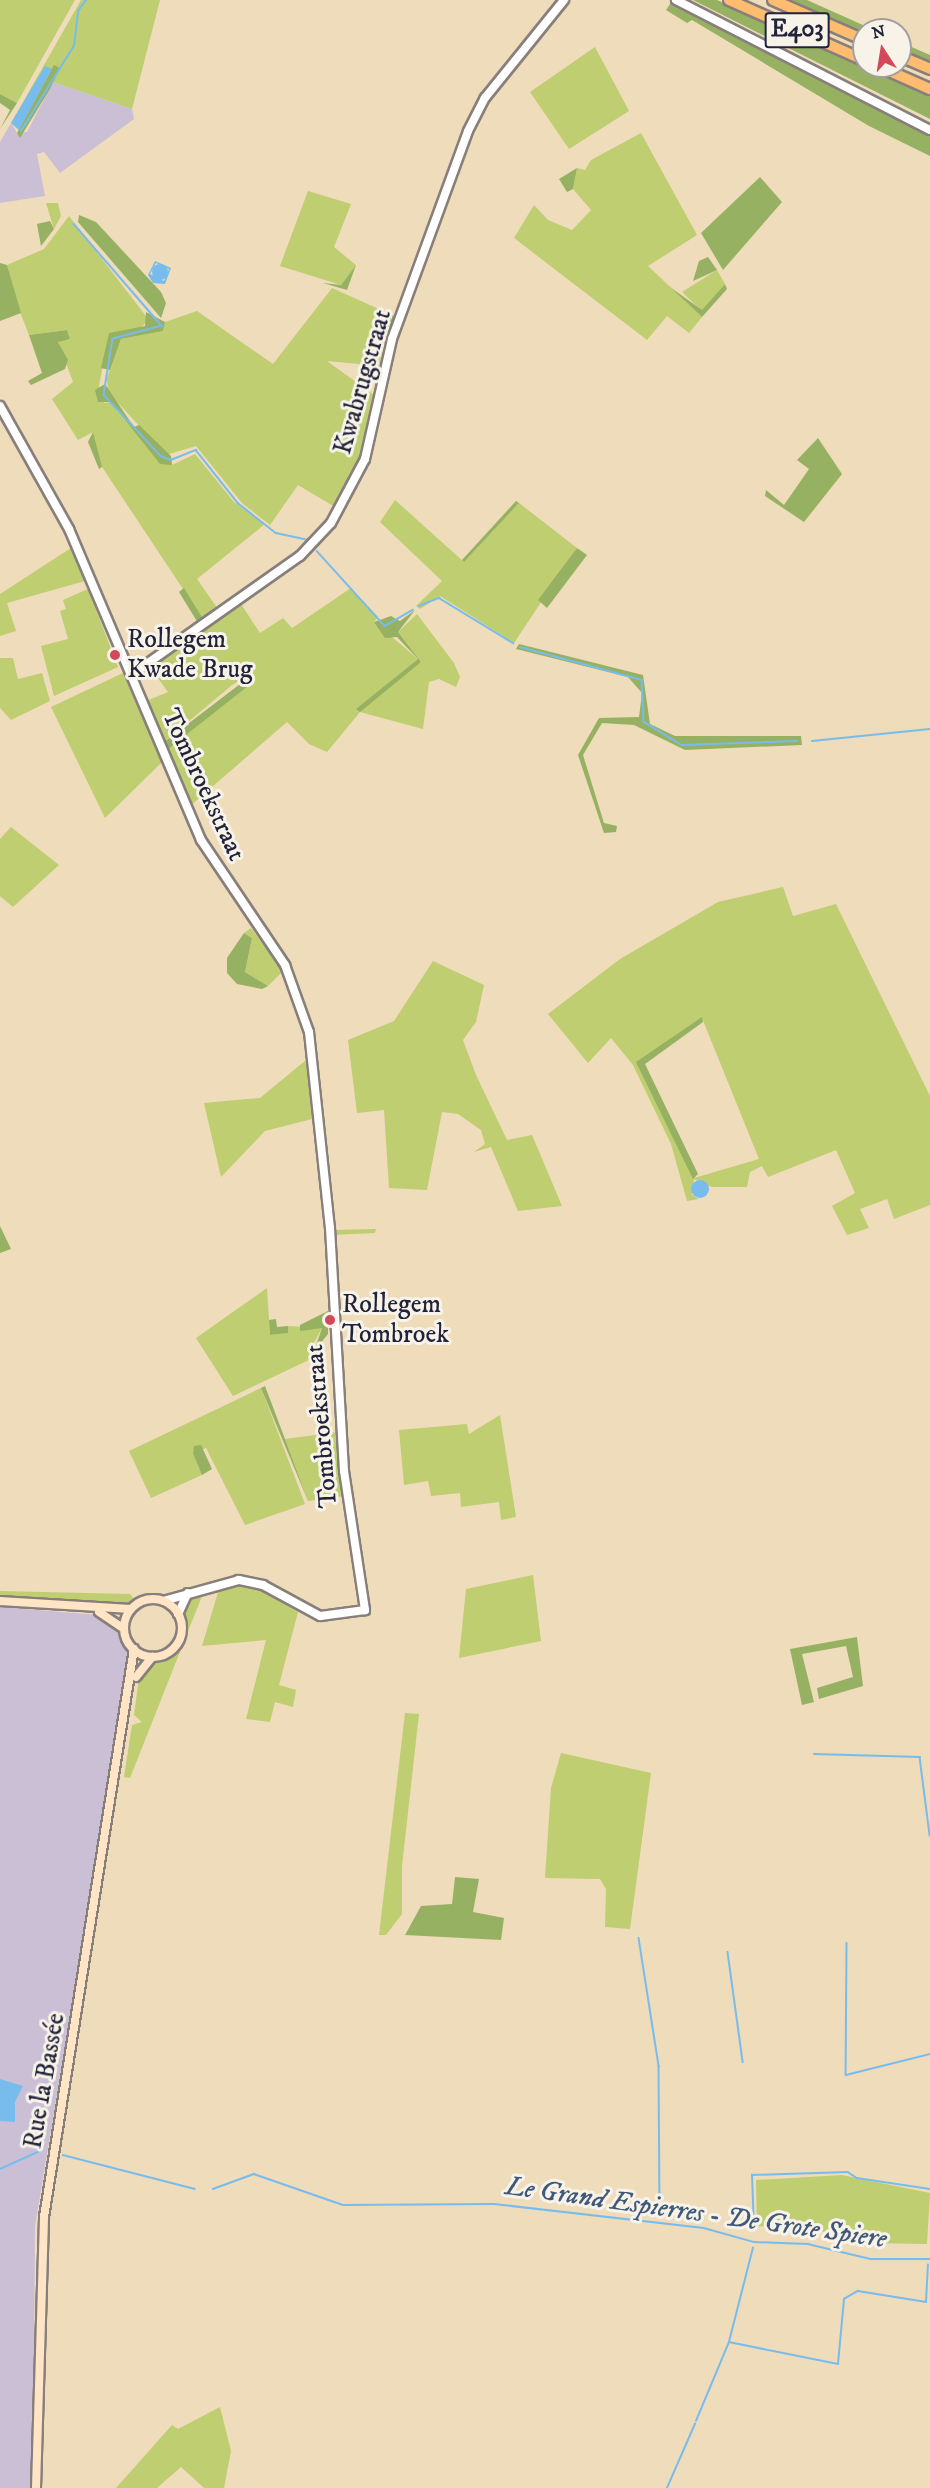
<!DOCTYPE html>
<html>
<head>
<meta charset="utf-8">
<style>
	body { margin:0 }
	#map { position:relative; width:930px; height:2488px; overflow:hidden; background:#efdcbb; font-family:"IM FELL DW Pica",serif }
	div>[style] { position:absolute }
	.industrial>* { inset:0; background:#cbbfd6 }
	.green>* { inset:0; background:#bece70 }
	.forest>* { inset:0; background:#96b162 }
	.water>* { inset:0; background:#78bcee }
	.round { border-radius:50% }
	.stream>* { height:1.5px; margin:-0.75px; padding:0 0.75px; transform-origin:0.75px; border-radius:0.75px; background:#78bcee }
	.roads { filter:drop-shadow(2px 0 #887f7b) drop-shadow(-2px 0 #887f7b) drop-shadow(0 2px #887f7b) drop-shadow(0 -2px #887f7b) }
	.tertiary>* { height:8px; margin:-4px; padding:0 4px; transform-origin:4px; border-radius:4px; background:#fff }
	.secondary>* { height:8px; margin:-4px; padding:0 4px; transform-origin:4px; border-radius:4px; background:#ffe4c6 }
	.secondary>.ring { margin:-4px; padding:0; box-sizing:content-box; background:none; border:8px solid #ffe4c6; border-radius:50% }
	.motorway>* { height:10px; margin:-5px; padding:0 5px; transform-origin:5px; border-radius:5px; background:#febc70 }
	.dots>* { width:16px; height:16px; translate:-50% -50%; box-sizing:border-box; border:3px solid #f7f3e8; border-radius:50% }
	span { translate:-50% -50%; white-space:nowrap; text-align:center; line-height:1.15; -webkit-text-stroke:6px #f7f3e8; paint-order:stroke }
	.shield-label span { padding:2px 4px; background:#f7f3e8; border:2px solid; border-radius:4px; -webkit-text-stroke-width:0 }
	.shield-label { font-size:24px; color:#22223b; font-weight:700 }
	.street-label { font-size:26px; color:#22223b }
	.poi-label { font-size:26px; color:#22223b }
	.left { translate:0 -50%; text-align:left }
	.water-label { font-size:27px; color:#40587a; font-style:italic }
	.north { position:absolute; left:852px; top:18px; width:60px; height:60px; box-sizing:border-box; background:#f7f3e8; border:2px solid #a29fa3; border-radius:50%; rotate:348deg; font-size:16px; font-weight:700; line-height:24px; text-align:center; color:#22223b }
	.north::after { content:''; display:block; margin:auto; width:21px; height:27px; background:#d1495b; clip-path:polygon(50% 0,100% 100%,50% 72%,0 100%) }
</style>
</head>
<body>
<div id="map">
	<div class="industrial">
		<i style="clip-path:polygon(53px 82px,132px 109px,134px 119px,60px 173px,44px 152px,37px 154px,45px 196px,0 203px,0 142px,11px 123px,17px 133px,27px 132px)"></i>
		<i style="clip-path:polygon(0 1607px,99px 1615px,115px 1624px,130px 1656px,35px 2226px,33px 2488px,0 2488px)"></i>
	</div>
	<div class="green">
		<i style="clip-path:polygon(0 0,75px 0,17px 103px,0 94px)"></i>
		<i style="clip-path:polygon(81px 0,160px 0,132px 109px,53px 82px,60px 68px,54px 66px,19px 130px,11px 123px)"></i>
		<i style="clip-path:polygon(595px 47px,629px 111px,569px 149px,530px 92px)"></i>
		<i style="clip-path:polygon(641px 133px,697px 235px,648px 266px,702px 317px,689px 333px,667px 316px,647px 340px,514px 238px,534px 205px,548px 220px,572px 230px,591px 210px,573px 189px,577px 168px,585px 170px,591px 160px)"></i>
		<i style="clip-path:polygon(308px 191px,351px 204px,334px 247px,356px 265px,341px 285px,280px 266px)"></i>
		<i style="clip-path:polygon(46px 203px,58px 203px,61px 216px,54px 229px)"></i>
		<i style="clip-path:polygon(69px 216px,149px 320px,140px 328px,109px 333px,99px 386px,104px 403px,111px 402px,172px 465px,195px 454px,234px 502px,265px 524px,197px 579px,218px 609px,203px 619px,100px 464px,93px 432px,78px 440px,52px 399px,73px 382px,58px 341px,70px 339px,67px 330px,29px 335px,18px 307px,7px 265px,44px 249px)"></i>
		<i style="clip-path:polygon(717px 270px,725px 284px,702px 311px,682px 292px)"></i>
		<i style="clip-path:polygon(332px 288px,390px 314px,380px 340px,385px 342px,379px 366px,327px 361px,374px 395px,364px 454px,335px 507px,298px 485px,270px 525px,242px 503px,196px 446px,166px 455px,108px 392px,107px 378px,121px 339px,163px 331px,165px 322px,197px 311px,273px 364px)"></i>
		<i style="clip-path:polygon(395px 500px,464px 562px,519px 503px,577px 548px,514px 643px,440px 596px,420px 609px,416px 606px,442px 581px,380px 522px)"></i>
		<i style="clip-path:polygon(71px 548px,85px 581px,7px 603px,16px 631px,0 636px,0 594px)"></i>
		<i style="clip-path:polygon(351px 588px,378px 617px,374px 622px,418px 659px,357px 709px,421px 662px,398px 632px,417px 614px,454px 663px,460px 677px,456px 687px,439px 679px,429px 682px,423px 729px,360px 712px,327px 752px,309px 744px,287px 722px,190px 806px,167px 750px,247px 686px,239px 681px,232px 685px,163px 743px,146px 701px,168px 692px,149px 666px,241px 604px,260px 633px,283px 618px,292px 628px)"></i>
		<i style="clip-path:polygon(88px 589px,118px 667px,54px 696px,41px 646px,68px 639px,60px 611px,66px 609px,63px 600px)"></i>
		<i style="clip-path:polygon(0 658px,13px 658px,18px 679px,42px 673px,50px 701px,11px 720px,0 708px)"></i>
		<i style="clip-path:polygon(123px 673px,162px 762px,105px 818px,51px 707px)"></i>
		<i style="clip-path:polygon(11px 827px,59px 865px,13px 907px,0 896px,0 839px)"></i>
		<i style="clip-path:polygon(evenodd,783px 887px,793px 916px,836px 904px,930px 1096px,930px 1205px,894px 1219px,887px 1199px,860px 1209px,869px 1228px,847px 1235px,832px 1206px,855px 1193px,836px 1150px,768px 1177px,762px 1166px,750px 1172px,747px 1187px,712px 1187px,694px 1179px,692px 1195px,699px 1199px,687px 1201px,671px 1144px,633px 1065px,611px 1038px,588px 1063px,548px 1014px,620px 959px,718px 902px,783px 887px,702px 1018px,759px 1159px,694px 1178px,637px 1062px,702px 1018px)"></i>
		<i style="clip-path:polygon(251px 928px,283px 971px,268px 986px,245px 972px,252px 938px,244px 933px)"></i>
		<i style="clip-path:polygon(433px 961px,484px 985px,476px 1022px,463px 1040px,476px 1075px,507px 1140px,532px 1135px,562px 1206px,518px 1211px,491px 1147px,474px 1152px,485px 1144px,481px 1130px,458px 1114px,442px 1112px,427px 1190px,389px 1188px,384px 1110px,357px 1113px,348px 1040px,394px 1021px)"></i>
		<i style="clip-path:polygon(306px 1060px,312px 1119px,265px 1131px,221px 1177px,204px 1103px,260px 1098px)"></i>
		<i style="clip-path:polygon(376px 1229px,375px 1233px,333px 1235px,334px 1230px)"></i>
		<i style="clip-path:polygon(267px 1288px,270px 1335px,287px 1333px,288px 1326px,322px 1328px,311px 1348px,313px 1358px,233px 1396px,196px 1338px)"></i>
		<i style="clip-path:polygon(261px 1388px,305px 1504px,245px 1525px,206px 1448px,193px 1454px,202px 1475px,151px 1498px,129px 1451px)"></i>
		<i style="clip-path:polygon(500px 1415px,516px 1517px,501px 1520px,499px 1502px,461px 1507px,460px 1493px,431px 1496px,428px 1481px,404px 1485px,399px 1430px,467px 1424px,469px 1434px)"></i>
		<i style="clip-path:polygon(338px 1432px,344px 1496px,308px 1501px,285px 1439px)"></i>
		<i style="clip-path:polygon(533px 1575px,541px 1641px,459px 1658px,466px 1589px)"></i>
		<i style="clip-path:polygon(232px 1585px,257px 1588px,298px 1612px,279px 1685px,296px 1690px,293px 1707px,275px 1702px,270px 1722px,246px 1719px,266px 1640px,202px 1646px,219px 1589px)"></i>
		<i style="clip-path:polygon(0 1591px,130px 1594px,133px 1598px,125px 1607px,0 1596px)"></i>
		<i style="clip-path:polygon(204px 1591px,130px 1778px,124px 1777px,132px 1725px,142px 1722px,134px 1715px,140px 1670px,179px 1648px,185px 1628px,181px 1612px,188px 1597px)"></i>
		<i style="clip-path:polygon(405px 1713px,419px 1714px,402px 1866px,402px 1914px,386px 1935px,379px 1935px)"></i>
		<i style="clip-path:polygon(561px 1753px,651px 1773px,630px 1929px,605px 1927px,606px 1889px,600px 1879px,545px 1878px,551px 1788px)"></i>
		<i style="clip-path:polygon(842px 2175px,930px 2193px,927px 2244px,861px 2243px,827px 2232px,757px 2226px,756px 2180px)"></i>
		<i style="clip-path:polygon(220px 2407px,231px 2451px,224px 2488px,204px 2488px,181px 2467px,157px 2488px,116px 2488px,172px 2425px,178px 2429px)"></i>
	</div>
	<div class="forest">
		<i style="clip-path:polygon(693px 0,717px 0,930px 95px,930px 119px)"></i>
		<i style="clip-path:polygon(790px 0,807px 0,874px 30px,864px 33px)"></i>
		<i style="clip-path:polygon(670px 4px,930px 136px,930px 156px,869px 126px,692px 20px,687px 23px,666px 10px)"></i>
		<i style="clip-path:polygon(900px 42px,930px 55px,930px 62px,900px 49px)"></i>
		<i style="clip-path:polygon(54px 65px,60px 68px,50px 89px,20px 138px,17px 133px)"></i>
		<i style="clip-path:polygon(0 94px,17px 103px,0 129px,10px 110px,0 103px)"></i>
		<i style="clip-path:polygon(577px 168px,573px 189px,567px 192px,559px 179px)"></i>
		<i style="clip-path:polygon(760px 177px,782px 202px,723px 270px,701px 233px)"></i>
		<i style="clip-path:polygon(79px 215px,96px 222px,161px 292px,166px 303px,161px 318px,78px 222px)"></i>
		<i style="clip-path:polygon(50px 221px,54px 229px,41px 246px,37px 224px)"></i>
		<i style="clip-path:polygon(708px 257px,717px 270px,693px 281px,699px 261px)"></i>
		<i style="clip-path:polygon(0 263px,7px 265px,21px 313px,0 321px)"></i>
		<i style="clip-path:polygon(356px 265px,347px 290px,323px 283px,341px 285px)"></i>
		<i style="clip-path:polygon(725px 284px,727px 289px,702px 317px,670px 287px,702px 310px)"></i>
		<i style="clip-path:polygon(146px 312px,165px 322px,163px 331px,121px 339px,110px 370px,101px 368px,109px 333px,145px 326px)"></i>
		<i style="clip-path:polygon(390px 314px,394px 316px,385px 342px,380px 340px)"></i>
		<i style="clip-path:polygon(67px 330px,70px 339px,58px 342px,68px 360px,65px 369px,31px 385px,28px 381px,42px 373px,29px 335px)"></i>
		<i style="clip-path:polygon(105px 384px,134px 427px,139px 425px,171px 456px,172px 465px,160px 464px,111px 402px,98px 402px,95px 390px)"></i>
		<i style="clip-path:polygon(93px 432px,102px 467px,99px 469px,88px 442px)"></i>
		<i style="clip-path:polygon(818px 438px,842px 474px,804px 522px,765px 496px,766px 490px,784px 505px,809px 469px,797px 460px)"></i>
		<i style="clip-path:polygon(516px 501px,519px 503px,464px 562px,462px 560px)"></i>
		<i style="clip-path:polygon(577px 548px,587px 555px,547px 608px,538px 600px)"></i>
		<i style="clip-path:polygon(184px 588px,203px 619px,198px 623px,179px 592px)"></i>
		<i style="clip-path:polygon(415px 610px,398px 632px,421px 662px,360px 712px,356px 709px,418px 659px,397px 637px,385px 638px,374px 622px,391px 616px,400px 621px)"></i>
		<i style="clip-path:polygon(519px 644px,643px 675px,650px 724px,675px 736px,801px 736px,802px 745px,685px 750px,634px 725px,602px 723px,583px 755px,604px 823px,617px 826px,616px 832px,604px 833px,578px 755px,599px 718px,639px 717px,642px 693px,628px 677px,516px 649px)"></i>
		<i style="clip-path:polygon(244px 681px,248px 686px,167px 750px,163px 743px)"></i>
		<i style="clip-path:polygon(244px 933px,252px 938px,245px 972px,268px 986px,262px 989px,237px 984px,227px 973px,227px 958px)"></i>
		<i style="clip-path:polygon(702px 1017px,703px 1022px,645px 1064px,698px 1174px,693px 1179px,636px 1062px)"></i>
		<i style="clip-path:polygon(0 1226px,11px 1249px,0 1253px)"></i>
		<i style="clip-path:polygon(328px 1311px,328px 1334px,314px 1351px,322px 1328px,300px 1331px,300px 1325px)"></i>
		<i style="clip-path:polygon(276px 1319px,277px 1327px,288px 1326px,288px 1333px,270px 1335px,269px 1320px)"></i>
		<i style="clip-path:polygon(265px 1386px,285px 1439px,308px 1501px,261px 1388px)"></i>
		<i style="clip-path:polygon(201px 1445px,212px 1469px,202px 1475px,193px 1454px,194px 1446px)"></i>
		<i style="clip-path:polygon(857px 1637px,863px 1686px,819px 1699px,817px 1688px,853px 1677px,846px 1646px,802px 1654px,814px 1702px,802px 1705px,790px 1649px)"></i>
		<i style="clip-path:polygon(455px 1877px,479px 1879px,473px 1912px,504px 1918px,501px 1940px,405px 1935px,421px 1906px,452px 1904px)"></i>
	</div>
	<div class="water">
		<i style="clip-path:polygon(45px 66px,52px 69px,19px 130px,11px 123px)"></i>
		<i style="clip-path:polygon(evenodd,155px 261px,171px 268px,165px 284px,153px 283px,148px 275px,155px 261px,156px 263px,169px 269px,164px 281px,150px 274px,156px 263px)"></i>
		<i class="round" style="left:152px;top:264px;width:16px;height:16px"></i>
		<i class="round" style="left:691px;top:1180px;width:18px;height:18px"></i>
		<i style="clip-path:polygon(0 2079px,23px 2086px,15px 2102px,15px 2122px,0 2121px)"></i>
	</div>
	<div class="stream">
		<i style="left:21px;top:131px;width:100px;rotate:-58.1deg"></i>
		<i style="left:74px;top:46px;width:35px;rotate:-83deg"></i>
		<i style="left:78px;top:11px;width:14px;rotate:-54deg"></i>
		<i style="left:74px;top:224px;width:135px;rotate:49.2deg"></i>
		<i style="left:162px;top:326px;width:51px;rotate:165.1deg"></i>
		<i style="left:113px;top:339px;width:57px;rotate:99.1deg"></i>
		<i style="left:104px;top:395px;width:83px;rotate:46.9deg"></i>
		<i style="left:161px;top:456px;width:11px;rotate:22deg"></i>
		<i style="left:171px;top:460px;width:27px;rotate:-22deg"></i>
		<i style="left:196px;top:450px;width:68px;rotate:51.6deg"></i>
		<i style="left:238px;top:503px;width:48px;rotate:38.3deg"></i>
		<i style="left:276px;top:533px;width:33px;rotate:12deg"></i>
		<i style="left:317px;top:551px;width:101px;rotate:47.8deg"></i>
		<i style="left:385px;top:626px;width:32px;rotate:-30deg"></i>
		<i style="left:419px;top:606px;width:22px;rotate:-22deg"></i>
		<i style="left:439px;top:598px;width:87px;rotate:31.3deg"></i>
		<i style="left:520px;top:647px;width:126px;rotate:15.1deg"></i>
		<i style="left:642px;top:680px;width:42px;rotate:87.3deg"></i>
		<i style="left:644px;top:722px;width:44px;rotate:31.2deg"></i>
		<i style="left:682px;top:745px;width:115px;rotate:-2deg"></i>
		<i style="left:812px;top:741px;width:119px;rotate:-5.8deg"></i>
		<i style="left:814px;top:1754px;width:106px;rotate:1.6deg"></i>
		<i style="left:920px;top:1757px;width:79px;rotate:82.7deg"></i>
		<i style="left:639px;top:1938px;width:130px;rotate:81.1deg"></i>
		<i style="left:659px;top:2066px;width:144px;rotate:89.6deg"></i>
		<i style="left:847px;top:1943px;width:132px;rotate:90.4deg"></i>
		<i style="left:846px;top:2075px;width:87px;rotate:-14deg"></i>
		<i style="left:728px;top:1952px;width:111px;rotate:82.2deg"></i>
		<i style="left:63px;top:2155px;width:136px;rotate:14.4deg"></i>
		<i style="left:0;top:2169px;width:46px;rotate:-24.3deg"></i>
		<i style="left:213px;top:2189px;width:44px;rotate:-20.1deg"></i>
		<i style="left:254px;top:2174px;width:94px;rotate:19.2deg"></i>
		<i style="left:343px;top:2205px;width:151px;rotate:-0.4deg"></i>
		<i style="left:494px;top:2204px;width:211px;rotate:6.5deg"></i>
		<i style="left:704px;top:2228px;width:52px;rotate:15.6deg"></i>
		<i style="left:754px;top:2242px;width:54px;rotate:2.1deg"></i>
		<i style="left:808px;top:2244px;width:65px;rotate:13.4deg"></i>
		<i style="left:871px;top:2259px;width:59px"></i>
		<i style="left:754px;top:2228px;width:53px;rotate:-92.2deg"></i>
		<i style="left:752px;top:2175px;width:96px;rotate:-1.8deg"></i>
		<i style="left:848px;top:2172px;width:11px;rotate:34deg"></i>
		<i style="left:857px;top:2178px;width:74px;rotate:8.6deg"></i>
		<i style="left:729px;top:2342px;width:111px;rotate:11.4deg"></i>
		<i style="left:838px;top:2364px;width:65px;rotate:-84.7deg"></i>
		<i style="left:844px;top:2299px;width:16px;rotate:-30deg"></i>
		<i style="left:858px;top:2291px;width:69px;rotate:9.2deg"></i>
		<i style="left:926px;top:2302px;width:37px;rotate:-87deg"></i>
		<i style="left:696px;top:2421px;width:86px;rotate:-67.3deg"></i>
		<i style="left:729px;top:2342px;width:97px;rotate:-75.7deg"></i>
		<i style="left:667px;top:2488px;width:70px;rotate:-66.4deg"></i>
	</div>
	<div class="roads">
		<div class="tertiary">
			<i style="left:676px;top:0;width:285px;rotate:27.1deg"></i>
			<i style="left:0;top:406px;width:141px;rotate:60.7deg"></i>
			<i style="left:69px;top:529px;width:338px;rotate:67deg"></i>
			<i style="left:201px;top:840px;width:151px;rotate:56.1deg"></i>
			<i style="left:285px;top:965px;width:71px;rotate:70.3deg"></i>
			<i style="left:309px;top:1032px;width:197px;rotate:83.9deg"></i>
			<i style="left:330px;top:1228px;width:243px;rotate:86.7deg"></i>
			<i style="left:344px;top:1471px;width:141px;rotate:81.4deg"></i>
			<i style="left:365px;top:1610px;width:45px;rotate:172.4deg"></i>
			<i style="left:320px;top:1616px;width:65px;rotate:-151.5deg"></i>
			<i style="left:263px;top:1585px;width:25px;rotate:-168deg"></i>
			<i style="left:239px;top:1580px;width:78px;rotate:164.4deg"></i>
			<i style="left:131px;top:675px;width:207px;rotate:-35.2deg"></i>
			<i style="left:300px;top:556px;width:45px;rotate:-46.8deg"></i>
			<i style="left:331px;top:523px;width:72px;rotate:-62deg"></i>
			<i style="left:365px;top:459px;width:123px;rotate:-77.3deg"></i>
			<i style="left:392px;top:339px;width:221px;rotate:-69.9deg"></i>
			<i style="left:468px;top:131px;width:37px;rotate:-63deg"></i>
			<i style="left:485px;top:98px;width:126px;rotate:-51.1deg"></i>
			<i style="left:178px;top:1614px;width:23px;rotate:-65deg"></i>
		</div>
		<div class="secondary">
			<i class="ring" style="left:124px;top:1599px;width:50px;height:50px"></i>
			<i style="left:0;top:1601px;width:131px;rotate:3.5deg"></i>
			<i style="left:99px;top:1612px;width:30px;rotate:34deg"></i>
			<i style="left:136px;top:1677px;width:26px;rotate:-51deg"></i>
			<i style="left:36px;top:2488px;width:271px;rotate:-88.3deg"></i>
			<i style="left:44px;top:2217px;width:575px;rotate:-81deg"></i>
		</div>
		<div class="motorway">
			<i style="left:729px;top:0;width:148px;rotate:24deg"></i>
			<i style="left:773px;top:0;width:99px;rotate:23.7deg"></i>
			<i style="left:900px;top:56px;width:33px;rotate:23deg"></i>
			<i style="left:878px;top:66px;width:57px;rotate:23.9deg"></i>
		</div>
	</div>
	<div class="dots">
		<i style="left:115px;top:655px;background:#d1495b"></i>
		<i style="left:330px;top:1320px;background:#d1495b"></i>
	</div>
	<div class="shield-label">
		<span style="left:797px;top:30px">E403</span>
	</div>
	<div class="street-label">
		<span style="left:363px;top:382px;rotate:-74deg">Kwabrugstraat</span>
		<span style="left:203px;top:785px;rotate:65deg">Tombroekstraat</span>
		<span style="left:322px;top:1426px;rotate:-95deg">Tombroekstraat</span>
		<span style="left:45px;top:2081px;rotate:-80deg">Rue la Bassée</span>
	</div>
	<div class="poi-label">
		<span class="left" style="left:127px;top:655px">Rollegem<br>Kwade Brug</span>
		<span class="left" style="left:342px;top:1320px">Rollegem<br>Tombroek</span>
	</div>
	<div class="water-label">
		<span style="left:696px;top:2213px;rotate:8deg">Le Grand Espierres - De Grote Spiere</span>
	</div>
	<div class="north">N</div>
</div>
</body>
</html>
